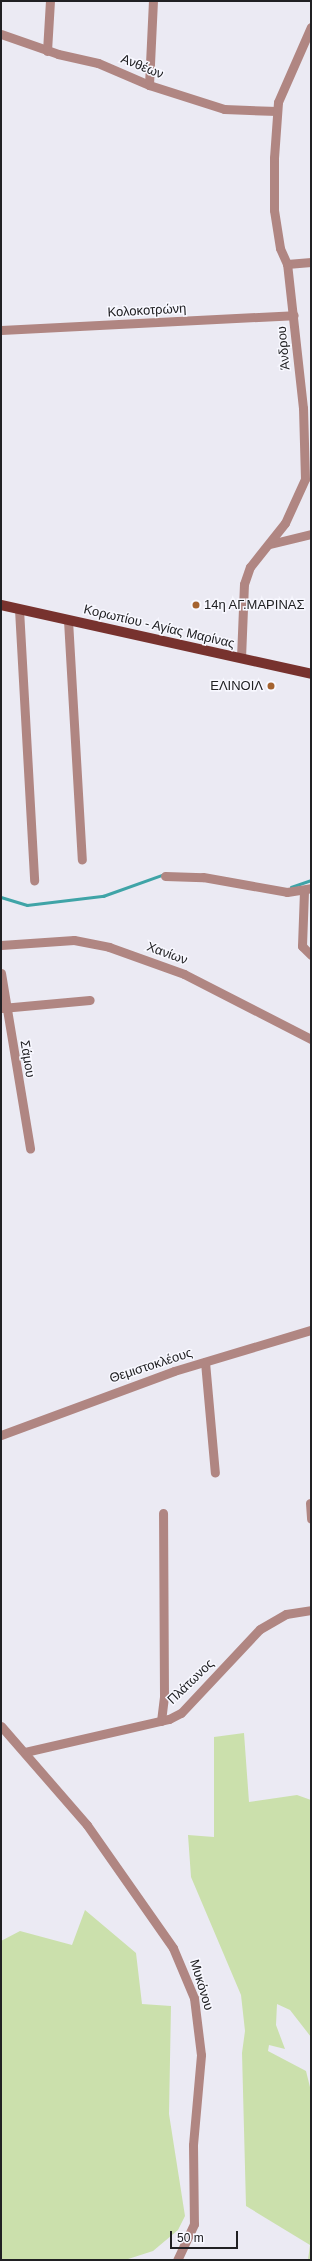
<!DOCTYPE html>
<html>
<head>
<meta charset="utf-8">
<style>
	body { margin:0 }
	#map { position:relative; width:312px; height:2261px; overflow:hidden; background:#ebeaf3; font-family:Helvetica,sans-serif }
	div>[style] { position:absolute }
	.green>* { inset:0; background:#cbe0ac }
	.stream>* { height:2.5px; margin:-1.25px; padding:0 1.25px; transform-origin:1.25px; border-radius:1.25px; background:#3fa4a7 }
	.minor>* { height:9px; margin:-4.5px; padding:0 4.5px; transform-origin:4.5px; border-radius:4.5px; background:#b08682 }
	.major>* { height:10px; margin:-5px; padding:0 5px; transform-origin:5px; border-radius:5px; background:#77322e }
	.dots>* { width:11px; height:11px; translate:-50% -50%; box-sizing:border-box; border:2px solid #f8f8ff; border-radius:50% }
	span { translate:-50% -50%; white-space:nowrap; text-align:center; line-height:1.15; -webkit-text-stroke:3px #f8f8ff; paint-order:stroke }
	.street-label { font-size:13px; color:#202023 }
	.poi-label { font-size:13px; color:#202023 }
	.left { translate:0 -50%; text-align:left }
	.right { translate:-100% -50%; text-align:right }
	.frame { position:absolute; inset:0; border:2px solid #202023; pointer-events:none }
	.scale { position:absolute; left:170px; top:2231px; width:68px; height:18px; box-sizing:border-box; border:2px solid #202023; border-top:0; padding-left:5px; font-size:12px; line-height:14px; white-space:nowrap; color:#202023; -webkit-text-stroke:3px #f8f8ff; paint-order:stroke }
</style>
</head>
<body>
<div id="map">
	<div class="green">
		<i style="clip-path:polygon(244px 1733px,249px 1802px,297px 1795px,311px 1800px,311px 2037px,290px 2010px,277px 2004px,276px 2025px,285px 2049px,269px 2045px,268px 2051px,306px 2071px,311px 2091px,311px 2260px,308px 2260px,310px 2245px,246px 2206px,242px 2053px,245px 2031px,241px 1995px,191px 1877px,188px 1835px,214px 1837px,214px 1737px)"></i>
		<i style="clip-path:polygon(85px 1910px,136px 1953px,142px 2004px,171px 2006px,169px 2114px,185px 2216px,178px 2230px,153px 2251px,125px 2260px,1px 2260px,1px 1941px,20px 1931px,72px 1945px)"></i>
	</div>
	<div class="stream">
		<i style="left:291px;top:887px;width:21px;rotate:-19deg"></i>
		<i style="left:1px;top:897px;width:27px;rotate:17deg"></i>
		<i style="left:27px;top:905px;width:77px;rotate:-6.8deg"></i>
		<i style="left:103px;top:896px;width:63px;rotate:-19.6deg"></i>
	</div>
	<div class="minor">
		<i style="left:1px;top:34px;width:60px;rotate:19.3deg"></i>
		<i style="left:58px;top:54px;width:41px;rotate:12.7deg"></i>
		<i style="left:98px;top:63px;width:56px;rotate:23.3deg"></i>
		<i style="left:149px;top:85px;width:79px;rotate:17.7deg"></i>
		<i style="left:224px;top:109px;width:53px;rotate:2.2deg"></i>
		<i style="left:47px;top:51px;width:50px;rotate:-86.6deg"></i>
		<i style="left:149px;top:85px;width:84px;rotate:-87.3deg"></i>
		<i style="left:287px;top:264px;width:24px;rotate:-5deg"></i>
		<i style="left:1px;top:330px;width:293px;rotate:-2.9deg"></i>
		<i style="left:270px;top:544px;width:42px;rotate:-13.7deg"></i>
		<i style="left:19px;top:609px;width:272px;rotate:86.8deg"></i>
		<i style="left:68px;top:620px;width:240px;rotate:86.7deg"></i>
		<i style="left:241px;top:658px;width:74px;rotate:-87.7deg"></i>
		<i style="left:244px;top:584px;width:18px;rotate:-71deg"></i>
		<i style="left:250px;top:567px;width:56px;rotate:-51.5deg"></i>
		<i style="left:285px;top:523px;width:48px;rotate:-65.6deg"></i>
		<i style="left:305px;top:479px;width:71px;rotate:-91.6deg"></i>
		<i style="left:303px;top:408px;width:145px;rotate:-96.3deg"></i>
		<i style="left:287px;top:264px;width:17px;rotate:-114deg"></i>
		<i style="left:280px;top:248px;width:38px;rotate:-99deg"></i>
		<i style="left:274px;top:210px;width:52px;rotate:-90deg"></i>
		<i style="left:274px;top:158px;width:56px;rotate:-85.9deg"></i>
		<i style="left:278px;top:102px;width:82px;rotate:-66.3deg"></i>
		<i style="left:165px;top:876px;width:38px;rotate:2deg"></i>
		<i style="left:203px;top:877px;width:85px;rotate:10.1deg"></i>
		<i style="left:287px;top:892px;width:24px;rotate:-9deg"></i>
		<i style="left:304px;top:891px;width:55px;rotate:92.1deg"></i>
		<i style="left:302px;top:946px;width:13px;rotate:45deg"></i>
		<i style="left:1px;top:945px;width:73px;rotate:-3.9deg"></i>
		<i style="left:74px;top:940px;width:36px;rotate:11deg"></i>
		<i style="left:109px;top:947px;width:80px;rotate:19.8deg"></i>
		<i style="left:184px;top:974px;width:143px;rotate:27.1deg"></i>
		<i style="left:1px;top:973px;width:178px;rotate:80.6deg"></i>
		<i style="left:2px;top:1008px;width:88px;rotate:-5.2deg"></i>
		<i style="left:205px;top:1362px;width:111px;rotate:84.9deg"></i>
		<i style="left:1px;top:1435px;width:184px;rotate:-20.3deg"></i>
		<i style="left:174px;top:1371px;width:143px;rotate:-16.7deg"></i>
		<i style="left:310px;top:1503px;width:16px;rotate:86deg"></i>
		<i style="left:161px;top:1721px;width:25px;rotate:-83deg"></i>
		<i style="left:164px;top:1696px;width:183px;rotate:-90.3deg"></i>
		<i style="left:1px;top:1726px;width:131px;rotate:49deg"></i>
		<i style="left:87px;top:1825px;width:150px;rotate:55deg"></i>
		<i style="left:173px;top:1948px;width:54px;rotate:67.2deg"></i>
		<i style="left:194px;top:1998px;width:57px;rotate:83deg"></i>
		<i style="left:201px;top:2055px;width:90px;rotate:95.1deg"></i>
		<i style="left:193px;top:2145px;width:79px;rotate:89.3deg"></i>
		<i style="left:194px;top:2224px;width:40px;rotate:115deg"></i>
		<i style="left:25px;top:1752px;width:148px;rotate:-12.9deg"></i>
		<i style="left:169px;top:1719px;width:13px;rotate:-27deg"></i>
		<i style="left:181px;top:1713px;width:115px;rotate:-46.8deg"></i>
		<i style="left:260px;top:1629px;width:30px;rotate:-30deg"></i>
		<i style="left:286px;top:1614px;width:25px;rotate:-9deg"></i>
	</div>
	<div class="major">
		<i style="left:1px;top:605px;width:318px;rotate:12.5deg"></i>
	</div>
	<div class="dots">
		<i style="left:196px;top:605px;background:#a56330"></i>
		<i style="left:271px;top:686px;background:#a56330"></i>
	</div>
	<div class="street-label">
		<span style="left:142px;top:67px;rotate:22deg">Ανθέων</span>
		<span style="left:147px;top:311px;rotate:-3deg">Κολοκοτρώνη</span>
		<span style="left:284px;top:348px;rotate:-95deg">Άνδρου</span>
		<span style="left:159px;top:627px;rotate:13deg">Κορωπίου - Αγίας Μαρίνας</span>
		<span style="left:167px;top:954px;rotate:20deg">Χανίων</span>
		<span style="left:27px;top:1059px;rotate:81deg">Σάμου</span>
		<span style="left:151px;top:1366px;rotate:-18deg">Θεμιστοκλέους</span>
		<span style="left:191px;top:1682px;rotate:-44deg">Πλάτωνος</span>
		<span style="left:201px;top:1985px;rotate:73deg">Μυκόνου</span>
	</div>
	<div class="poi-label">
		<span class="left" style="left:204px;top:605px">14η ΑΓ.ΜΑΡΙΝΑΣ</span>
		<span class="right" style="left:263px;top:686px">ΕΛΙΝΟΙΛ</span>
	</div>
	<div class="frame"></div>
	<div class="scale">50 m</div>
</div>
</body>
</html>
